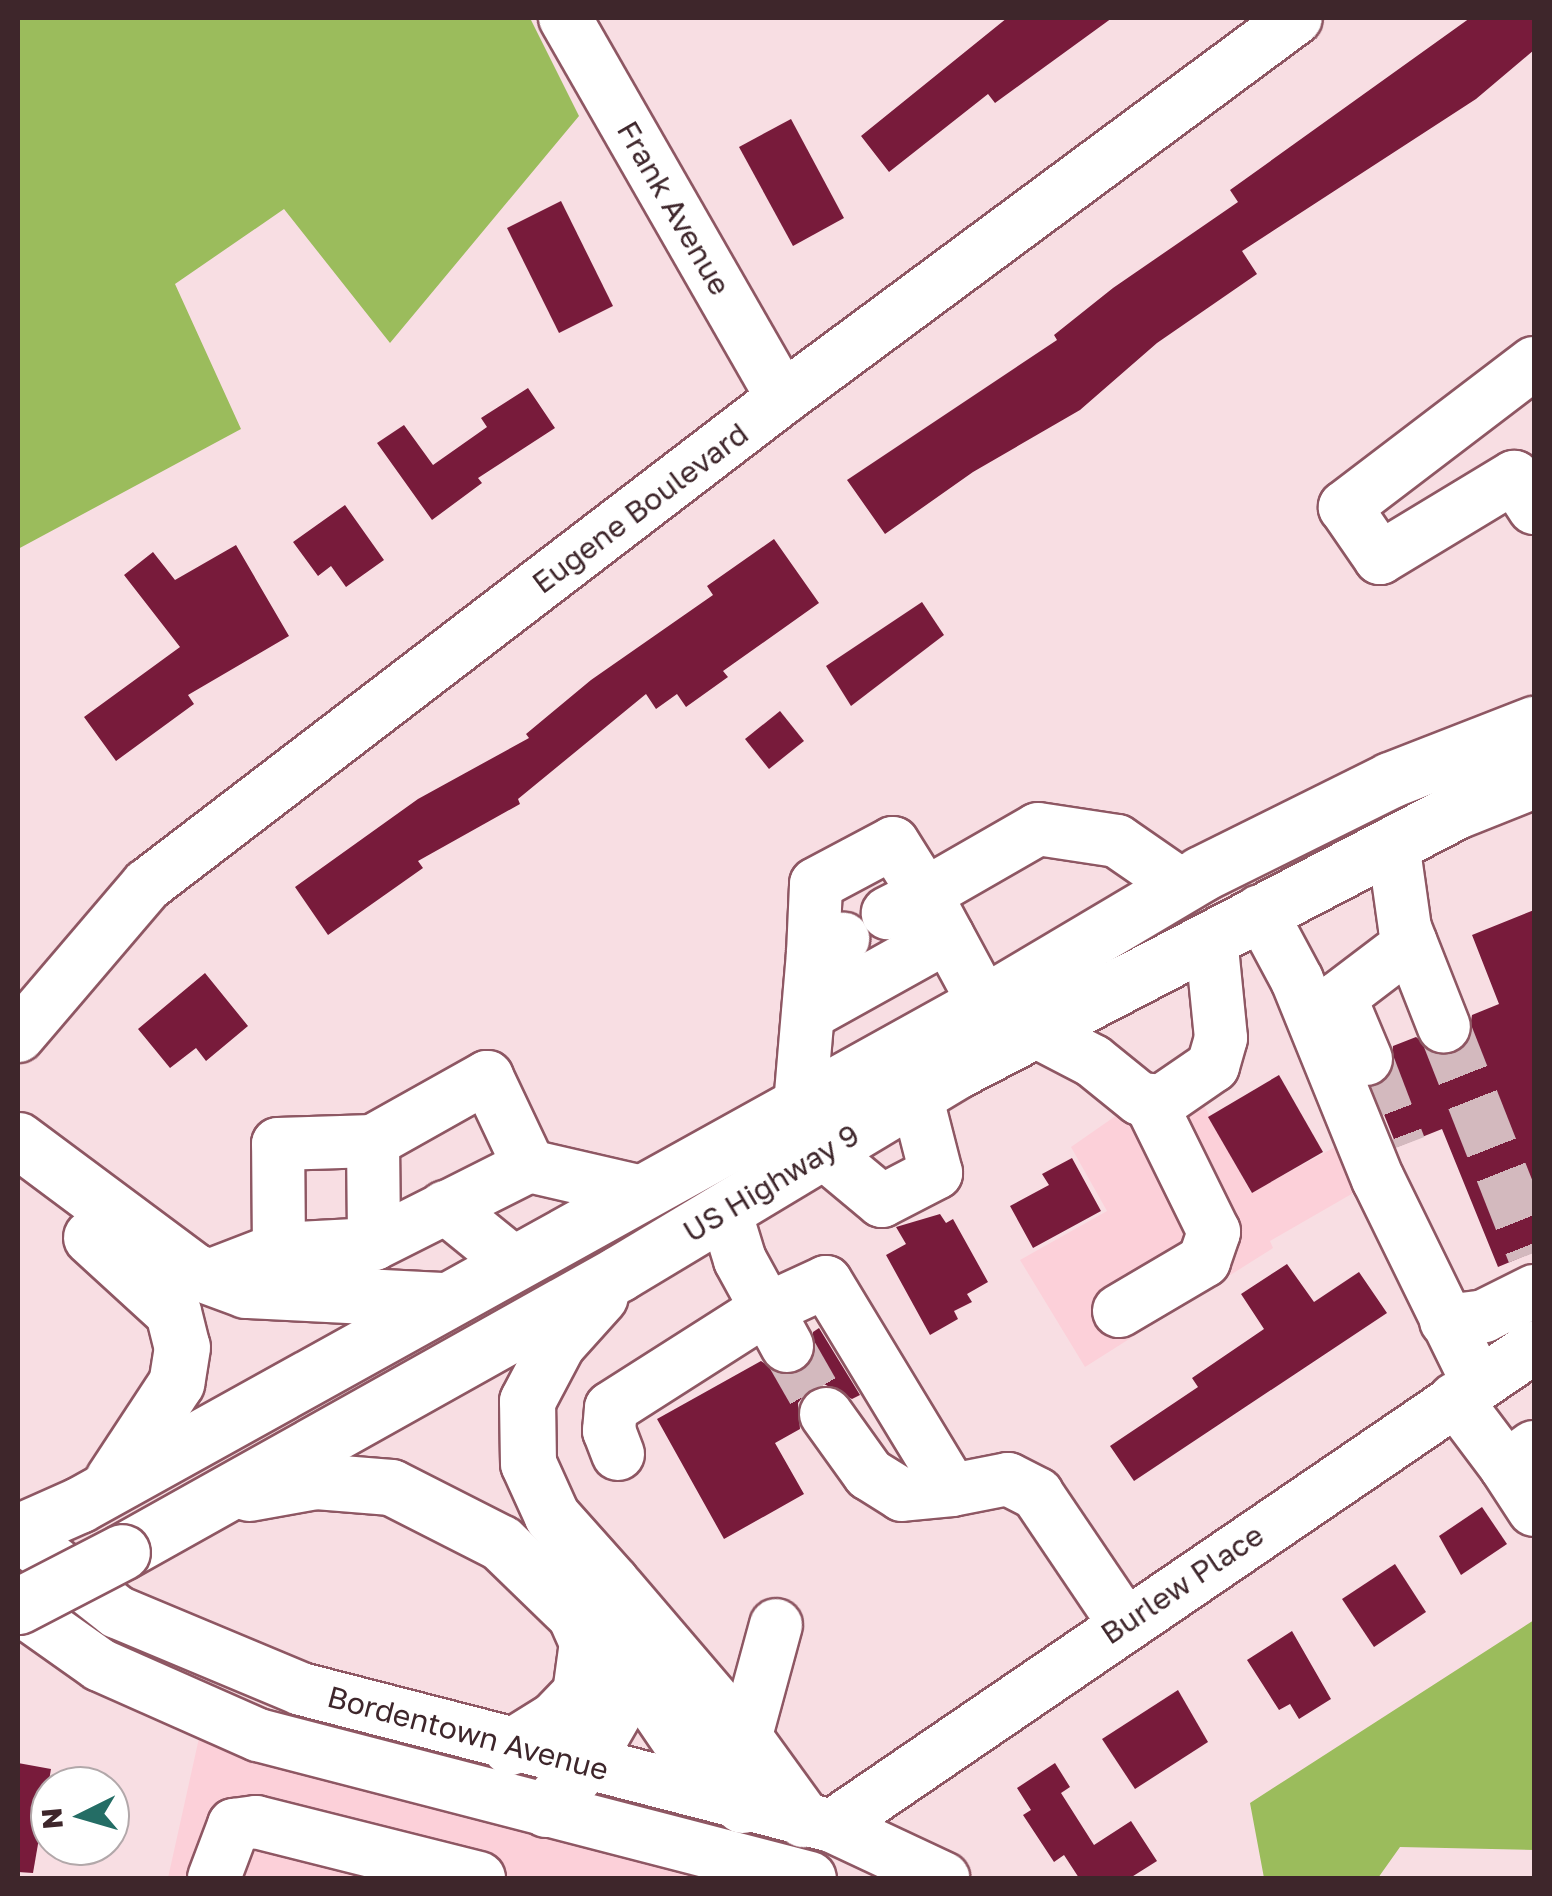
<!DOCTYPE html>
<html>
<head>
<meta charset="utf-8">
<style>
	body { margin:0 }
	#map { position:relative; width:1552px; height:1896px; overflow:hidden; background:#f8dee3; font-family:"Golos Text",sans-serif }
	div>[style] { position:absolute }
	.built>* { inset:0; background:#fcd0d9 }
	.forest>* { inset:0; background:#9bbc5c }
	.building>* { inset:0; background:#781b3b }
	.minor-tunnel>* { height:52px; margin-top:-26px; transform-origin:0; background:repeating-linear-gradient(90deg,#d3b9be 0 52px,transparent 0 78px) }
	.roads { filter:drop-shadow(2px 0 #8e5763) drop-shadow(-2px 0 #8e5763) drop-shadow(0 2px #8e5763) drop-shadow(0 -2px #8e5763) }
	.minor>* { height:52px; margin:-26px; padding:0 26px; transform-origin:26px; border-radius:26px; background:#fff }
	.highway>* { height:55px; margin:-27.5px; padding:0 27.5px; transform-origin:27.5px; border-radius:27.5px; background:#fff }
	.bridges { filter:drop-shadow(2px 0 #8e5763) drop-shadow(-2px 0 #8e5763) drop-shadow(0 2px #8e5763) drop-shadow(0 -2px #8e5763) }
	.highway-bridge>* { height:55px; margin:-27.5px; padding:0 27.5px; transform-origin:27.5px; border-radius:27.5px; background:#fff }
	span { translate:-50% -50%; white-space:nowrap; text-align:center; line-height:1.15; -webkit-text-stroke:10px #fff; paint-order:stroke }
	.street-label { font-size:30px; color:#3e262b }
	.frame { position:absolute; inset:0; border:20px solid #3e262b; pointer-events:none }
	.north { position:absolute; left:30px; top:1766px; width:100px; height:100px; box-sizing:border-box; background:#fff; border:2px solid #b2a8aa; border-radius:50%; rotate:265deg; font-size:28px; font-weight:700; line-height:40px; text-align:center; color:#3e262b }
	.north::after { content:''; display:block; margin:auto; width:35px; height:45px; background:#246d65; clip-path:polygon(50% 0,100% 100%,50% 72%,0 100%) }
</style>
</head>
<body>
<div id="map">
	<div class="built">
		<i style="clip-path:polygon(1191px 1081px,1251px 1193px,1335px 1147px,1355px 1192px,1270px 1241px,1273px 1248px,1085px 1367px,1020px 1260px,1107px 1211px,1071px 1147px,1140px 1099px)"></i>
		<i style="clip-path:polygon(205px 1711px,724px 1878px,168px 1878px)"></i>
	</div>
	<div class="forest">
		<i style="clip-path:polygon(18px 18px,530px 18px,579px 116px,390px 343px,284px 209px,175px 284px,241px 429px,18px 549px)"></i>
		<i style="clip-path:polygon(1534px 1620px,1534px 1850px,1400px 1847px,1378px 1878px,1264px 1878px,1250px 1803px)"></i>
	</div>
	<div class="building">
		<i style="clip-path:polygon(1007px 18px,1112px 18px,995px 103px,988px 94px,889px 172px,861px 136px)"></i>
		<i style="clip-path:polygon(1470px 18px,1534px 18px,1534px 50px,1476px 99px,1242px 251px,1257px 274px,1157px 343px,1080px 410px,973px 472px,885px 534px,847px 480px,1057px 340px,1054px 335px,1113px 288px,1238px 202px,1230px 190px)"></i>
		<i style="clip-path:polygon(791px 119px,844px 218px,793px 246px,739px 147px)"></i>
		<i style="clip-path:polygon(561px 201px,613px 306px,559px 333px,507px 228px)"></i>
		<i style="clip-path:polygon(528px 388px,555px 428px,478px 478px,482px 483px,432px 520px,377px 443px,404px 425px,433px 465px,487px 427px,481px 418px)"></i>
		<i style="clip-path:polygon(345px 505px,384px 560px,346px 587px,331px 566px,318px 576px,293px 542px)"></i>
		<i style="clip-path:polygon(774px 539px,819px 603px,723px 671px,728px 677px,686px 707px,677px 694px,656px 709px,646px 694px,518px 799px,520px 804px,418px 861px,423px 868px,328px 935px,295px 887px,418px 799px,529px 738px,526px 734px,591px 680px,713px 595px,707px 586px)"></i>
		<i style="clip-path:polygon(236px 545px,289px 636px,188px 695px,194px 704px,116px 761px,84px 717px,180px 647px,124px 575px,153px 552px,175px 580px)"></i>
		<i style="clip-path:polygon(922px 602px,944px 635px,851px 706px,826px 666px)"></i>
		<i style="clip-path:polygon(780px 711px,804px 741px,769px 769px,745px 739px)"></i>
		<i style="clip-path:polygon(1534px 910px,1534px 1252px,1498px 1267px,1442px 1129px,1397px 1147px,1373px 1087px,1390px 1076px,1393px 1046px,1416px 1037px,1441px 1057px,1467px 1046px,1472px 1015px,1499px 1004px,1472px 935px)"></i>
		<i style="clip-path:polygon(205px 973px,248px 1026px,206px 1061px,196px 1048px,170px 1068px,138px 1029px)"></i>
		<i style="clip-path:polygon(1279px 1075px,1323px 1152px,1252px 1193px,1208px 1117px)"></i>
		<i style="clip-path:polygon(1072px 1158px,1101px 1211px,1033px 1248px,1010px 1206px,1049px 1185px,1042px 1174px)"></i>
		<i style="clip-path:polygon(940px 1214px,946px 1223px,953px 1219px,988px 1282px,967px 1294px,972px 1302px,954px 1311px,958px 1319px,930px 1335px,886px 1255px,906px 1244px,896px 1227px)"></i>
		<i style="clip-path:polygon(1287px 1264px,1314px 1302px,1359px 1272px,1387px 1313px,1134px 1481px,1110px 1446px,1198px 1387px,1192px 1378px,1264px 1329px,1241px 1294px)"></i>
		<i style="clip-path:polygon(819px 1328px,860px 1395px,852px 1399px,824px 1384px,808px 1390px,798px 1403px,800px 1429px,775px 1443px,804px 1494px,724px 1539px,657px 1419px,761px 1361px,785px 1376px,802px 1372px,813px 1361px,813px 1332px)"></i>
		<i style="clip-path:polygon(1482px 1507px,1507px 1544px,1461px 1575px,1439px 1536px)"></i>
		<i style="clip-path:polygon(1395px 1564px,1426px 1612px,1374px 1647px,1342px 1599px)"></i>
		<i style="clip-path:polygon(1292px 1631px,1331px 1699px,1299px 1719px,1290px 1704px,1279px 1710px,1247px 1660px)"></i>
		<i style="clip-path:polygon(1178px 1690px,1208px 1742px,1135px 1789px,1102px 1739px)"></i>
		<i style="clip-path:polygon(18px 1763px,51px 1769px,33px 1873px,18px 1872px)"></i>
		<i style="clip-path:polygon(1055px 1763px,1070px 1787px,1061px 1793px,1094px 1845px,1131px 1821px,1157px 1861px,1130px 1878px,1079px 1878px,1064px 1855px,1054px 1862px,1023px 1815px,1031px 1810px,1017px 1788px)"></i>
	</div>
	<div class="minor-tunnel">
		<i style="left:1444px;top:1027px;width:243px;rotate:68.5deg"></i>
		<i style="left:1369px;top:1065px;width:87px;rotate:69.1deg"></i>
		<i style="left:787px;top:1346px;width:78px;rotate:60.2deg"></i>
	</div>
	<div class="roads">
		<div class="minor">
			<i style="left:565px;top:18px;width:438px;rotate:60.2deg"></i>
			<i style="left:1534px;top:363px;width:238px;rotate:142.7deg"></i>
			<i style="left:1345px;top:507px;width:62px;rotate:55.5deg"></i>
			<i style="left:1380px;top:558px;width:157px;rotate:-31.2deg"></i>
			<i style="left:1514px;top:477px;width:37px;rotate:57deg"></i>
			<i style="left:1393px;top:843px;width:86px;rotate:82deg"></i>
			<i style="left:1405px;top:928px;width:106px;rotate:68.5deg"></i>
			<i style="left:1260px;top:911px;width:78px;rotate:61.8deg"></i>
			<i style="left:1297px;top:980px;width:215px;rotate:67.9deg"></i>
			<i style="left:1378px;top:1179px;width:227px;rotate:63.9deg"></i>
			<i style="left:813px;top:954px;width:70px;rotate:-87.5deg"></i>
			<i style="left:816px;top:884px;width:87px;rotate:-28deg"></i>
			<i style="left:893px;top:843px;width:60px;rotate:57.9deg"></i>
			<i style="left:925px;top:894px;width:42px;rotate:152.8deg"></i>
			<i style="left:984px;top:1003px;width:124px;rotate:-118.4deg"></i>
			<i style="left:925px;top:894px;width:130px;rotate:-29.9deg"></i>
			<i style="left:1038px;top:829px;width:80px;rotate:8.6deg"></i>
			<i style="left:1117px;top:841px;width:79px;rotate:34.7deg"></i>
			<i style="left:808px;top:1014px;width:160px;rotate:-29.1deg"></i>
			<i style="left:1035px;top:1031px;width:65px;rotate:27.3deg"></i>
			<i style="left:1093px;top:1061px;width:60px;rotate:39deg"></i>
			<i style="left:1140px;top:1099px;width:22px;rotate:5deg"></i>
			<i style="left:1162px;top:1101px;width:62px;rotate:-34.5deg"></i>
			<i style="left:1213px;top:1066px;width:29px;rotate:-74deg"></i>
			<i style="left:1221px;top:1038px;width:100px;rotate:-95.7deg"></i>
			<i style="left:18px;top:1036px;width:199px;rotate:-49.5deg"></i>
			<i style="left:147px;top:885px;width:801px;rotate:-37.44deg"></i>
			<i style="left:783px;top:398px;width:638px;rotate:-36.53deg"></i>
			<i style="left:1366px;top:1059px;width:67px;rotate:-112.8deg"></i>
			<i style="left:1340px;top:997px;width:89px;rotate:-37.3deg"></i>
			<i style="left:800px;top:1105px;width:152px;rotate:-85.1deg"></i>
			<i style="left:813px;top:954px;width:34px;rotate:-27deg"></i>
			<i style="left:373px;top:1141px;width:103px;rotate:89.4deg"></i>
			<i style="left:822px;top:1151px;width:78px;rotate:39.8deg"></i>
			<i style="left:882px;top:1201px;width:61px;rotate:-27.4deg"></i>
			<i style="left:936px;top:1173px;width:81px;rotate:-104.4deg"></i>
			<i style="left:445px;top:1207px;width:89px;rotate:39.1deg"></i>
			<i style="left:725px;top:1211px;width:51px;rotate:73deg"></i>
			<i style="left:740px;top:1260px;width:98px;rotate:61.3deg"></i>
			<i style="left:279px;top:1249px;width:105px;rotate:-90.5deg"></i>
			<i style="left:278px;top:1144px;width:95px;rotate:-1.8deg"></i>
			<i style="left:373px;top:1141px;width:131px;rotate:-29.3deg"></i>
			<i style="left:487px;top:1077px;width:98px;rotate:64.7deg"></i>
			<i style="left:209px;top:1276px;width:75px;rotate:-21.1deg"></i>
			<i style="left:279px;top:1249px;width:95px;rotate:-3deg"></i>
			<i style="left:374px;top:1244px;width:174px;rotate:-26.7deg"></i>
			<i style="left:529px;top:1166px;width:116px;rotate:13deg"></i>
			<i style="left:1119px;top:1311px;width:99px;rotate:-30.5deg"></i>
			<i style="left:1204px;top:1261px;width:31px;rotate:-71deg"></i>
			<i style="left:1214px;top:1232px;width:143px;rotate:-116.2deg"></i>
			<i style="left:1446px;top:1321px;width:38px;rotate:-7deg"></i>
			<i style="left:1484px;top:1316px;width:56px;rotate:-26.6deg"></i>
			<i style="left:1455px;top:1399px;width:85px;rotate:53.1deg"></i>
			<i style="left:1506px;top:1467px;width:34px;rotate:-36deg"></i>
			<i style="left:826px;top:1414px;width:74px;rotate:54.4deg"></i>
			<i style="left:869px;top:1474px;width:39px;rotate:32deg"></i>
			<i style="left:902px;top:1495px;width:50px;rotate:-5.7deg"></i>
			<i style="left:618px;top:1454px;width:25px;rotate:-111deg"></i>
			<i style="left:609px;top:1431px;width:23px;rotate:-85deg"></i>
			<i style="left:611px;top:1408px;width:183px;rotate:-32.5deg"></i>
			<i style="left:765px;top:1310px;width:67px;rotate:-24.7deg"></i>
			<i style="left:826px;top:1282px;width:243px;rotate:58.8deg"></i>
			<i style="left:952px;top:1490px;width:57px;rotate:-11.1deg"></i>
			<i style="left:1008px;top:1479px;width:33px;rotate:27deg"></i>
			<i style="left:1037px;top:1494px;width:156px;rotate:56deg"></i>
			<i style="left:1506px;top:1467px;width:51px;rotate:56.9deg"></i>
			<i style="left:18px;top:1534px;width:126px;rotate:38.2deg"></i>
			<i style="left:117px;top:1612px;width:199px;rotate:22.7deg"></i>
			<i style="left:301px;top:1689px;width:548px;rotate:14.47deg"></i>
			<i style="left:832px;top:1826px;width:123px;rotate:25.1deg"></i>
			<i style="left:18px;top:1607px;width:100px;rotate:35.3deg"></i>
			<i style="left:100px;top:1665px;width:173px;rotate:23.9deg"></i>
			<i style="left:258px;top:1735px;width:570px;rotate:14.52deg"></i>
			<i style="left:745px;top:1739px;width:118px;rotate:-74.8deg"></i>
			<i style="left:832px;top:1826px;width:850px;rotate:-34.31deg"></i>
			<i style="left:214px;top:1878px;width:57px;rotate:-69.3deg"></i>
			<i style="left:234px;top:1825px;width:22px;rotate:-8deg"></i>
			<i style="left:256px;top:1822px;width:230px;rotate:14.1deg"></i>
		</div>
		<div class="highway">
			<i style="left:18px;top:1140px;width:219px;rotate:36.7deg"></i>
			<i style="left:194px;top:1271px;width:55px;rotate:20.1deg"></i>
			<i style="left:246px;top:1290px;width:198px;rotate:2.9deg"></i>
			<i style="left:91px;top:1237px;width:111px;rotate:42.4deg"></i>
			<i style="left:173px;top:1312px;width:36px;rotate:76deg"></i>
			<i style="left:182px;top:1347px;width:36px;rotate:99deg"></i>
			<i style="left:176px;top:1383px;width:115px;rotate:123.3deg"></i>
			<i style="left:249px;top:1493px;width:68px;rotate:-10.2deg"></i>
			<i style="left:316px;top:1481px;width:75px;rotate:4.6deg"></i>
			<i style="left:391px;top:1487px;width:123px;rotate:27deg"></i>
			<i style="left:501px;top:1543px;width:181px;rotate:44.1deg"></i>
			<i style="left:631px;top:1669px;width:94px;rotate:55.8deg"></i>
			<i style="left:684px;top:1747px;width:82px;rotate:45deg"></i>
			<i style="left:18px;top:1532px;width:67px;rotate:-23.9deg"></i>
			<i style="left:79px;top:1505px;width:1035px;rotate:-29.02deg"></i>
			<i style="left:984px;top:1003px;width:252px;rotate:-30.7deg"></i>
			<i style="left:1201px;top:874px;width:211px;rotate:-26.4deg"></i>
			<i style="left:1390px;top:780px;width:155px;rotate:-21.3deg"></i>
			<i style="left:122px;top:1552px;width:571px;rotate:-29.26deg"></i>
			<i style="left:620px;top:1273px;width:392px;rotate:-31deg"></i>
			<i style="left:956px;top:1071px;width:564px;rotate:-27.47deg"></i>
			<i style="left:1456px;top:811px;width:84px;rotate:-21.7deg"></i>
			<i style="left:616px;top:1588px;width:199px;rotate:49.5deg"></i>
			<i style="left:745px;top:1739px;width:99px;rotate:54.1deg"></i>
			<i style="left:510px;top:1747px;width:53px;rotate:-31.9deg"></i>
			<i style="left:555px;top:1719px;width:36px;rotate:-46deg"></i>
			<i style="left:580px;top:1693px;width:51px;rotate:-82.2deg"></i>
			<i style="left:587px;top:1642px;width:34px;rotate:-114deg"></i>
			<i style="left:546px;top:1809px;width:59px;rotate:-49.8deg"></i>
			<i style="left:584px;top:1764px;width:74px;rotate:-60deg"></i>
			<i style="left:621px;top:1700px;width:33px;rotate:-72deg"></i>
			<i style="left:631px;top:1669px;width:89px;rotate:-102.9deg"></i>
			<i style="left:611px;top:1582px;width:89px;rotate:-131.8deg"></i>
			<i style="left:552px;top:1516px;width:58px;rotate:-114.4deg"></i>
			<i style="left:528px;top:1463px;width:62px;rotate:-90.9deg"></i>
			<i style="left:527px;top:1401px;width:64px;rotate:-62.2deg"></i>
			<i style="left:557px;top:1344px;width:64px;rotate:-48.1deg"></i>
		</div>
	</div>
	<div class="bridges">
		<div class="highway-bridge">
			<i style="left:18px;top:1606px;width:117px;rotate:-27.4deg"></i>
		</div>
	</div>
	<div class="street-label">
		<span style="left:674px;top:208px;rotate:60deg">Frank Avenue</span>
		<span style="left:640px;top:508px;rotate:-37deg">Eugene Boulevard</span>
		<span style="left:771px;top:1183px;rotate:-31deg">US Highway 9</span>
		<span style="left:1182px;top:1584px;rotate:-34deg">Burlew Place</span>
		<span style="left:468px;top:1733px;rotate:15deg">Bordentown Avenue</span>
	</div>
	<div class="frame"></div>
	<div class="north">N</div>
</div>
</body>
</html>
